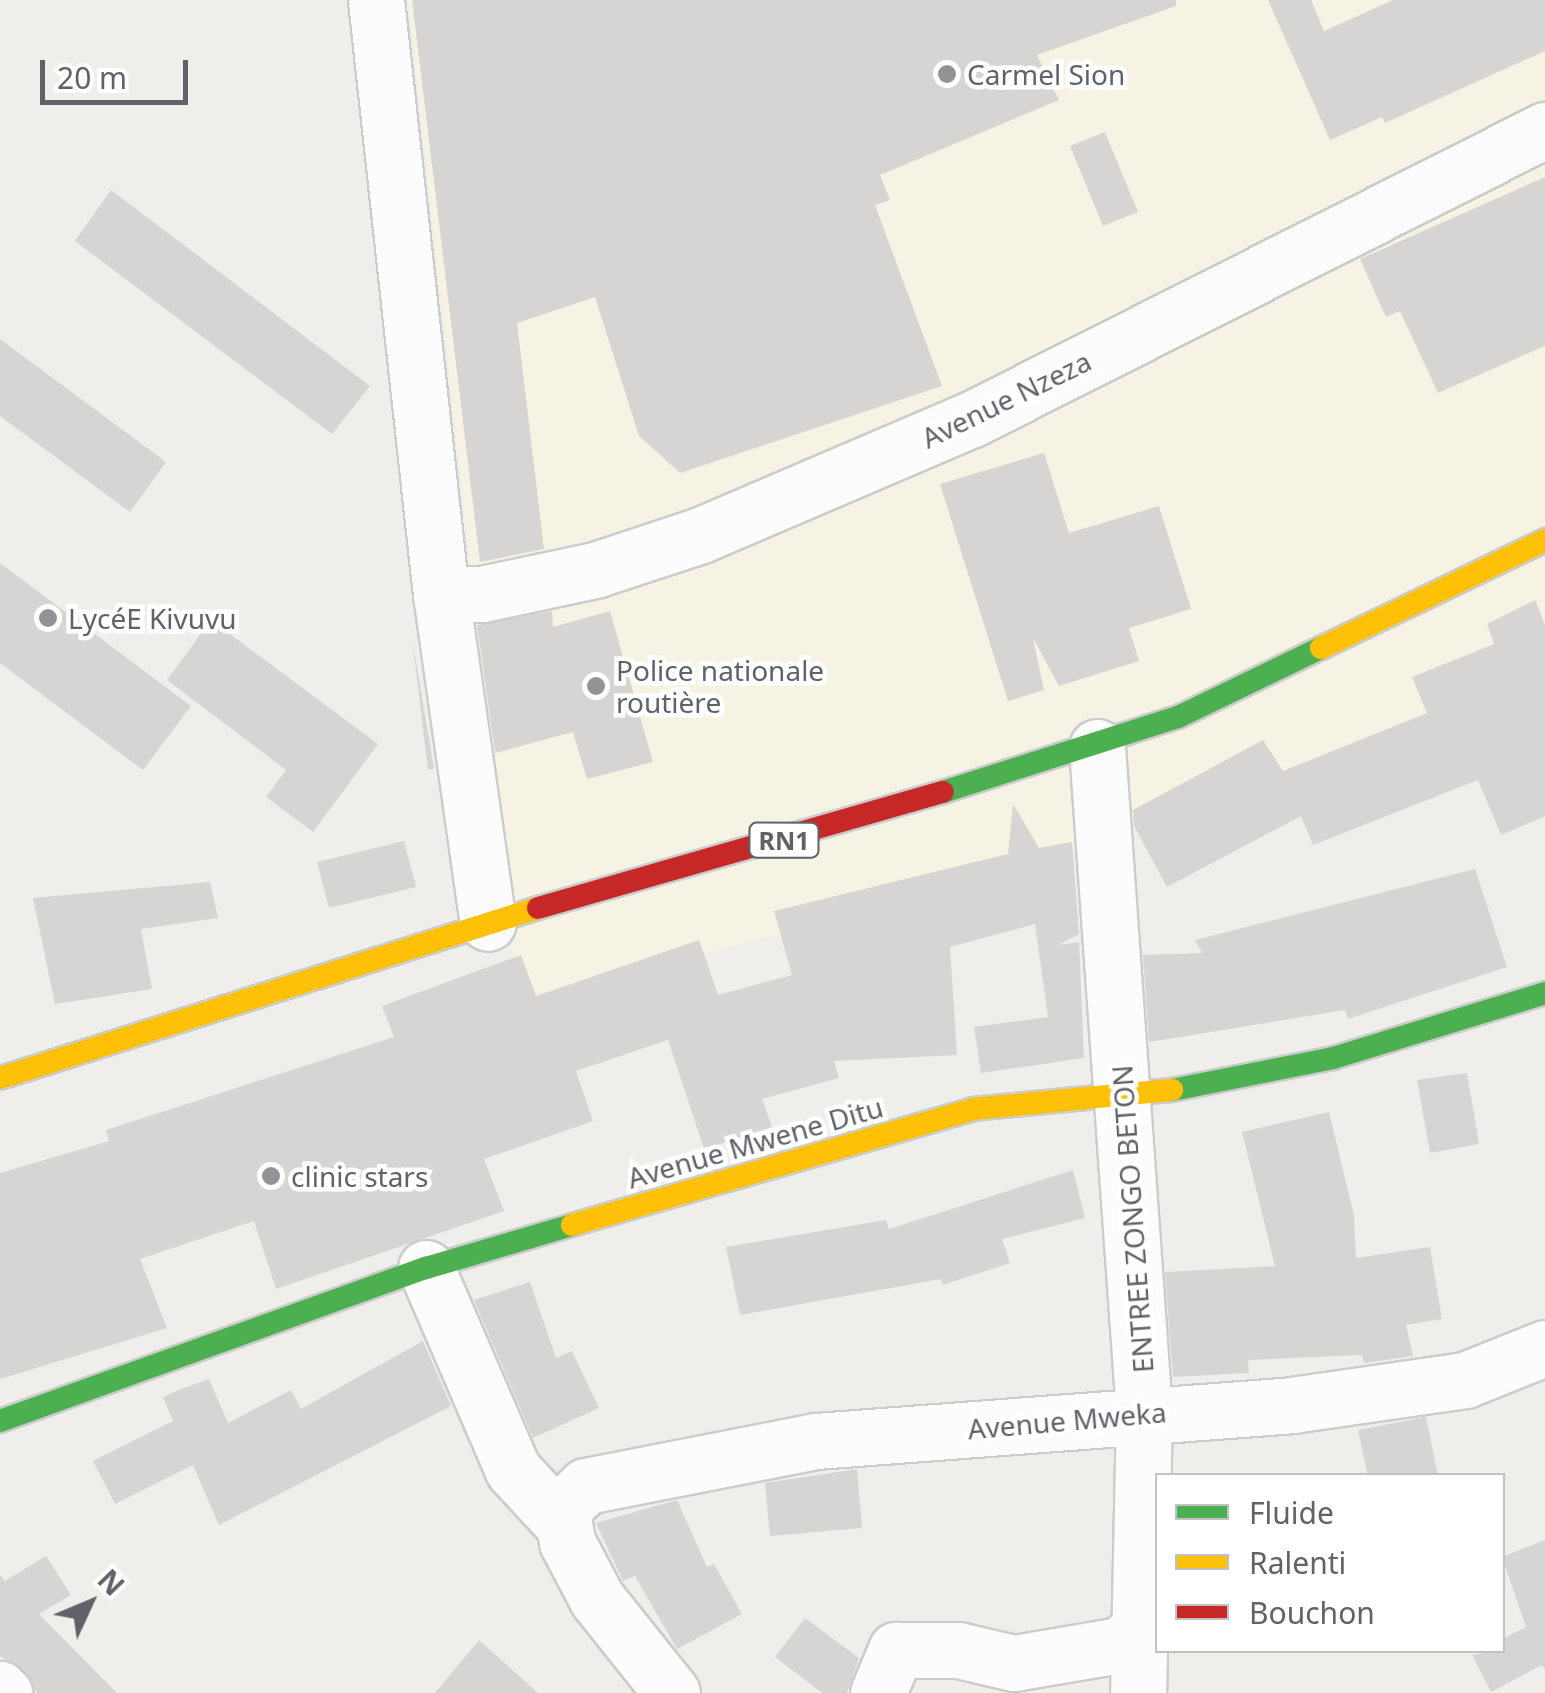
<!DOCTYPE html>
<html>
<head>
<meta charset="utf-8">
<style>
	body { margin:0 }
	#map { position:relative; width:1545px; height:1693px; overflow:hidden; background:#efeeea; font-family:"Noto Sans",sans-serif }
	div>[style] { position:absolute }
	.commercial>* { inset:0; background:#f7f3e4 }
	.building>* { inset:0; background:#d6d5d3 }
	.roads { filter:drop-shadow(2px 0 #cbcccc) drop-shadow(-2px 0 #cbcccc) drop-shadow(0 2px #cbcccc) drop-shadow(0 -2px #cbcccc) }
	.street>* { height:55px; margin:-27.5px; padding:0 27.5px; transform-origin:27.5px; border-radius:27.5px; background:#fdfcfc }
	.fast>* { height:22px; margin:-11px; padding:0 11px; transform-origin:11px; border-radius:11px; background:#4caf50 }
	.slow>* { height:22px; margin:-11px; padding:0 11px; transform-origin:11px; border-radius:11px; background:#ffc107 }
	.jam>* { height:22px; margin:-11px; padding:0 11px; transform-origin:11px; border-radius:11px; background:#c62828 }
	.dots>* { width:28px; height:28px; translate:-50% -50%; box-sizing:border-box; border:5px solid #fff; border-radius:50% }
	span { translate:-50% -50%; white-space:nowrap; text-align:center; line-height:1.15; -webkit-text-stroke:9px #fff; paint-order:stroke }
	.shield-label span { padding:2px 8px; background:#fff; border:2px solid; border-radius:8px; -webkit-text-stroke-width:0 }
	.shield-label { font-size:25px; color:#5f6368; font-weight:700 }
	.poi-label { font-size:28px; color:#5f6368 }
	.left { translate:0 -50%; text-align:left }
	.street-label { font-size:28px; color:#5f6368 }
	.legend { position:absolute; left:1155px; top:1473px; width:350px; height:180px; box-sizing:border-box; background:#fff; border:2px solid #bfc1c3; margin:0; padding:12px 18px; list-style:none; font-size:30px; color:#5f6368 }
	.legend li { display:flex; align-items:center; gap:20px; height:50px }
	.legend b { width:50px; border:2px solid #bfc1c3 }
	.north { position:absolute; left:40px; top:1553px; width:100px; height:100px; -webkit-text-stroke:8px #fff; paint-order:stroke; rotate:46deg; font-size:28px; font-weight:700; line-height:40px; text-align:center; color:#5f6368 }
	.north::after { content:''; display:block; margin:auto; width:35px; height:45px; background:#5f6368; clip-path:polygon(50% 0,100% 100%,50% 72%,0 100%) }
	.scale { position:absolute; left:40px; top:60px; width:148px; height:45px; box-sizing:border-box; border:5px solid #5f6368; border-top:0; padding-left:12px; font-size:30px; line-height:35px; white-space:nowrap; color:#5f6368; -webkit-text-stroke:8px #fff; paint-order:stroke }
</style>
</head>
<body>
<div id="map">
	<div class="commercial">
		<i style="clip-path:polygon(408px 0,1545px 0,1545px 699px,958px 885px,519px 1004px)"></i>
	</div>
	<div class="building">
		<i style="clip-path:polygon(412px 0,1176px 0,1176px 6px,1037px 55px,1059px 100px,880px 175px,890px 200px,875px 205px,942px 386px,680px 473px,639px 436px,595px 297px,517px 323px,544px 549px,480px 562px)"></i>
		<i style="clip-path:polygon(1268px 0,1311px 0,1324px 31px,1393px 0,1545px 0,1545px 51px,1385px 123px,1382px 117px,1330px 140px)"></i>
		<i style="clip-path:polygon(1105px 132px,1138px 212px,1103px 226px,1070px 146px)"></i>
		<i style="clip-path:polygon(1545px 177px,1545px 346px,1438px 393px,1400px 311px,1386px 317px,1360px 259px)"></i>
		<i style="clip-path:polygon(111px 190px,370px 386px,332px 434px,75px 241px)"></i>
		<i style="clip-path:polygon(0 339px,166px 462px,130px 512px,0 416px)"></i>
		<i style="clip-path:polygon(1044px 453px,1069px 533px,1159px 506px,1191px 609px,1129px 628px,1139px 661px,1059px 686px,1033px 638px,1044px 690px,1008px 701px,940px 484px)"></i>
		<i style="clip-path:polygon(0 563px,191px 706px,143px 770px,0 663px)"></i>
		<i style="clip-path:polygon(1535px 600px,1545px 625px,1545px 816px,1501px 835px,1478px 780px,1313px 845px,1301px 816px,1167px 887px,1134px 826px,1133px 810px,1263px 740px,1283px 771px,1427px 713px,1412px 677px,1494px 644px,1487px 624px)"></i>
		<i style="clip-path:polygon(552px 611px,553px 627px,610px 611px,653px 762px,587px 779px,573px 732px,495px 753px,477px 625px)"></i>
		<i style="clip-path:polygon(211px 620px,378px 744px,313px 832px,266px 797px,286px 770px,167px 680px)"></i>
		<i style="clip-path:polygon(412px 638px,434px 769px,428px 770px)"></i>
		<i style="clip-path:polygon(1013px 804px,1039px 848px,1072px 842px,1079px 934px,1058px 945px,1079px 942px,1084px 1058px,981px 1073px,974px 1027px,1048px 1017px,1035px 924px,950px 947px,957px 1055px,834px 1061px,839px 1078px,762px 1099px,772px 1127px,704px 1149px,668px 1040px,576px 1071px,593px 1121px,484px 1159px,504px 1211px,276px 1289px,254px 1221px,140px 1259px,167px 1328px,0 1379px,0 1173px,109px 1141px,106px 1130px,394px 1037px,382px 1006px,521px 955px,536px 996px,699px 940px,718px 995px,792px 975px,774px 911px,1008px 854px)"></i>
		<i style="clip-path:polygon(404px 841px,416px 887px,329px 908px,317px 862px)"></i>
		<i style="clip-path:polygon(1475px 869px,1507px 967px,1348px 1019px,1345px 1010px,1149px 1042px,1143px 955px,1202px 953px,1195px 940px)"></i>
		<i style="clip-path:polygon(210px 882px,218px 918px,141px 929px,152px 989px,55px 1004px,33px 898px)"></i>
		<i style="clip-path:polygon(1467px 1073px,1479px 1144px,1430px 1153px,1417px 1080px)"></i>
		<i style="clip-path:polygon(1329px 1112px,1354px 1216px,1356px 1258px,1430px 1247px,1442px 1319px,1406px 1325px,1413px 1356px,1364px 1363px,1362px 1355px,1248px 1360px,1249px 1373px,1173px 1377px,1165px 1272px,1275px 1266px,1242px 1132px)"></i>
		<i style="clip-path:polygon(1073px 1170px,1085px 1218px,1002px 1239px,1010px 1263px,943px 1285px,941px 1279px,740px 1315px,726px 1247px,886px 1220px,889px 1229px)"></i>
		<i style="clip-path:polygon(530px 1282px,556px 1358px,572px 1351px,599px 1408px,533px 1438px,474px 1300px)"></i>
		<i style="clip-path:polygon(423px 1341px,451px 1406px,219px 1525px,193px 1465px,115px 1504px,93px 1461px,173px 1421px,163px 1397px,181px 1389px,209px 1379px,228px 1423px,291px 1390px,301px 1409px)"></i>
		<i style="clip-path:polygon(1426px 1417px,1438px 1476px,1368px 1476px,1358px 1430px)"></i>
		<i style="clip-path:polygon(857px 1469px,862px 1528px,770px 1536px,765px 1483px)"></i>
		<i style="clip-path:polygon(677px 1500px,707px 1567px,714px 1564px,742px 1614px,677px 1649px,635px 1576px,623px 1581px,596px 1523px)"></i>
		<i style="clip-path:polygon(1545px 1540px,1545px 1670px,1542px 1665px,1491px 1692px,1472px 1655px,1502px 1650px,1502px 1639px,1526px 1627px,1502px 1557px)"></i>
		<i style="clip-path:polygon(46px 1556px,71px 1595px,39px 1614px,117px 1693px,37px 1693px,26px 1671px,0 1656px,0 1575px,5px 1581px)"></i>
		<i style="clip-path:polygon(805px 1618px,859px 1658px,847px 1693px,822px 1693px,775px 1657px)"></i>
		<i style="clip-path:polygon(479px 1640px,538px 1693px,435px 1693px)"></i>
	</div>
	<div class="roads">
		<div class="street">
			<i style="left:376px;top:0;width:598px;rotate:83.76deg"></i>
			<i style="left:441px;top:594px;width:332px;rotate:81.9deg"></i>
			<i style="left:441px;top:594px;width:41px"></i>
			<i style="left:482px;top:594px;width:116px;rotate:-12deg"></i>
			<i style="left:595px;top:570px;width:112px;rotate:-18.3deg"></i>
			<i style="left:701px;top:535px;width:295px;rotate:-23.2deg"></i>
			<i style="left:972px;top:419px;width:642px;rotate:-26.76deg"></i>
			<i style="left:1097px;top:747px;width:667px;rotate:85.96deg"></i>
			<i style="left:1144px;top:1412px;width:281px;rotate:91.2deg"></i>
			<i style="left:426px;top:1268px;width:220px;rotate:66.7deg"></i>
			<i style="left:513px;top:1470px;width:69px;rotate:47.3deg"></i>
			<i style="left:0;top:1689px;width:6px;rotate:45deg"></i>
			<i style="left:672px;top:1693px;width:120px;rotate:-128.6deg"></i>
			<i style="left:597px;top:1599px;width:64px;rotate:-117.8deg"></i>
			<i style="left:567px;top:1542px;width:33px;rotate:-99deg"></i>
			<i style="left:562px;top:1509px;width:33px;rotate:-44deg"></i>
			<i style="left:586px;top:1486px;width:234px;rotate:-11.1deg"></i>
			<i style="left:816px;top:1441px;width:477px;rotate:-4.3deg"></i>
			<i style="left:1292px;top:1405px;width:175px;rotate:-8.2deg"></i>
			<i style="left:1465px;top:1380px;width:86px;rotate:-21.8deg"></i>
			<i style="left:878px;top:1693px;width:47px;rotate:-67.3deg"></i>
			<i style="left:896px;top:1650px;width:62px"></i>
			<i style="left:958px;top:1650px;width:57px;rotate:13.1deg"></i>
			<i style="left:1014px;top:1663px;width:108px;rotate:-9.6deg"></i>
			<i style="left:1120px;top:1645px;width:25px;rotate:-40deg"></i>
		</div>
		<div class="fast">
			<i style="left:943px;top:792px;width:247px;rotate:-17.7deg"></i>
			<i style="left:1178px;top:717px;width:159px;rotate:-25.8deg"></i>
			<i style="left:1172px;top:1090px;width:164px;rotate:-11.2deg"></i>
			<i style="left:1333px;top:1058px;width:222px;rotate:-17deg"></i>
			<i style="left:0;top:1421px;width:453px;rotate:-19.8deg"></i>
			<i style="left:426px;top:1268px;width:152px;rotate:-16.4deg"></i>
		</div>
		<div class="slow">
			<i style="left:1321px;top:648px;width:249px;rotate:-25.7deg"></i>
			<i style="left:0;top:1078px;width:564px;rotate:-17.54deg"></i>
			<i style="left:572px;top:1225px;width:417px;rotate:-16.1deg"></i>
			<i style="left:973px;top:1109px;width:200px;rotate:-5.5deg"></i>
		</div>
		<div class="jam">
			<i style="left:538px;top:908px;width:421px;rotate:-16deg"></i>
		</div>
	</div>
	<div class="dots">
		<i style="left:947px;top:74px;background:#919496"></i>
		<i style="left:48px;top:618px;background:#919496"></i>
		<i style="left:596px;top:686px;background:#919496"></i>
		<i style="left:271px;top:1176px;background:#919496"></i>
	</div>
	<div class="shield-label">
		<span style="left:784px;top:840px">RN1</span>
	</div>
	<div class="poi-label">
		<span class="left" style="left:967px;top:74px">Carmel Sion</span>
		<span class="left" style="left:68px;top:618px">LycéE Kivuvu</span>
		<span class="left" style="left:616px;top:686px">Police nationale<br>routière</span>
		<span class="left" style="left:291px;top:1176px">clinic stars</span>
	</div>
	<div class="street-label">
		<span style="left:1006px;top:399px;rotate:-26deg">Avenue Nzeza</span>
		<span style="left:755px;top:1142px;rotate:-16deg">Avenue Mwene Ditu</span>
		<span style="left:1132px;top:1219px;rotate:-94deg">ENTREE ZONGO BETON</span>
		<span style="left:1067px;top:1420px;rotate:-5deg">Avenue Mweka</span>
	</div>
	<ul class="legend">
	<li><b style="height:12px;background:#4caf50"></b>Fluide</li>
	<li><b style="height:12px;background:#ffc107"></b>Ralenti</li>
	<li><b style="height:12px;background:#c62828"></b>Bouchon</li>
	</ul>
	<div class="north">N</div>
	<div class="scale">20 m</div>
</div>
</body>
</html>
